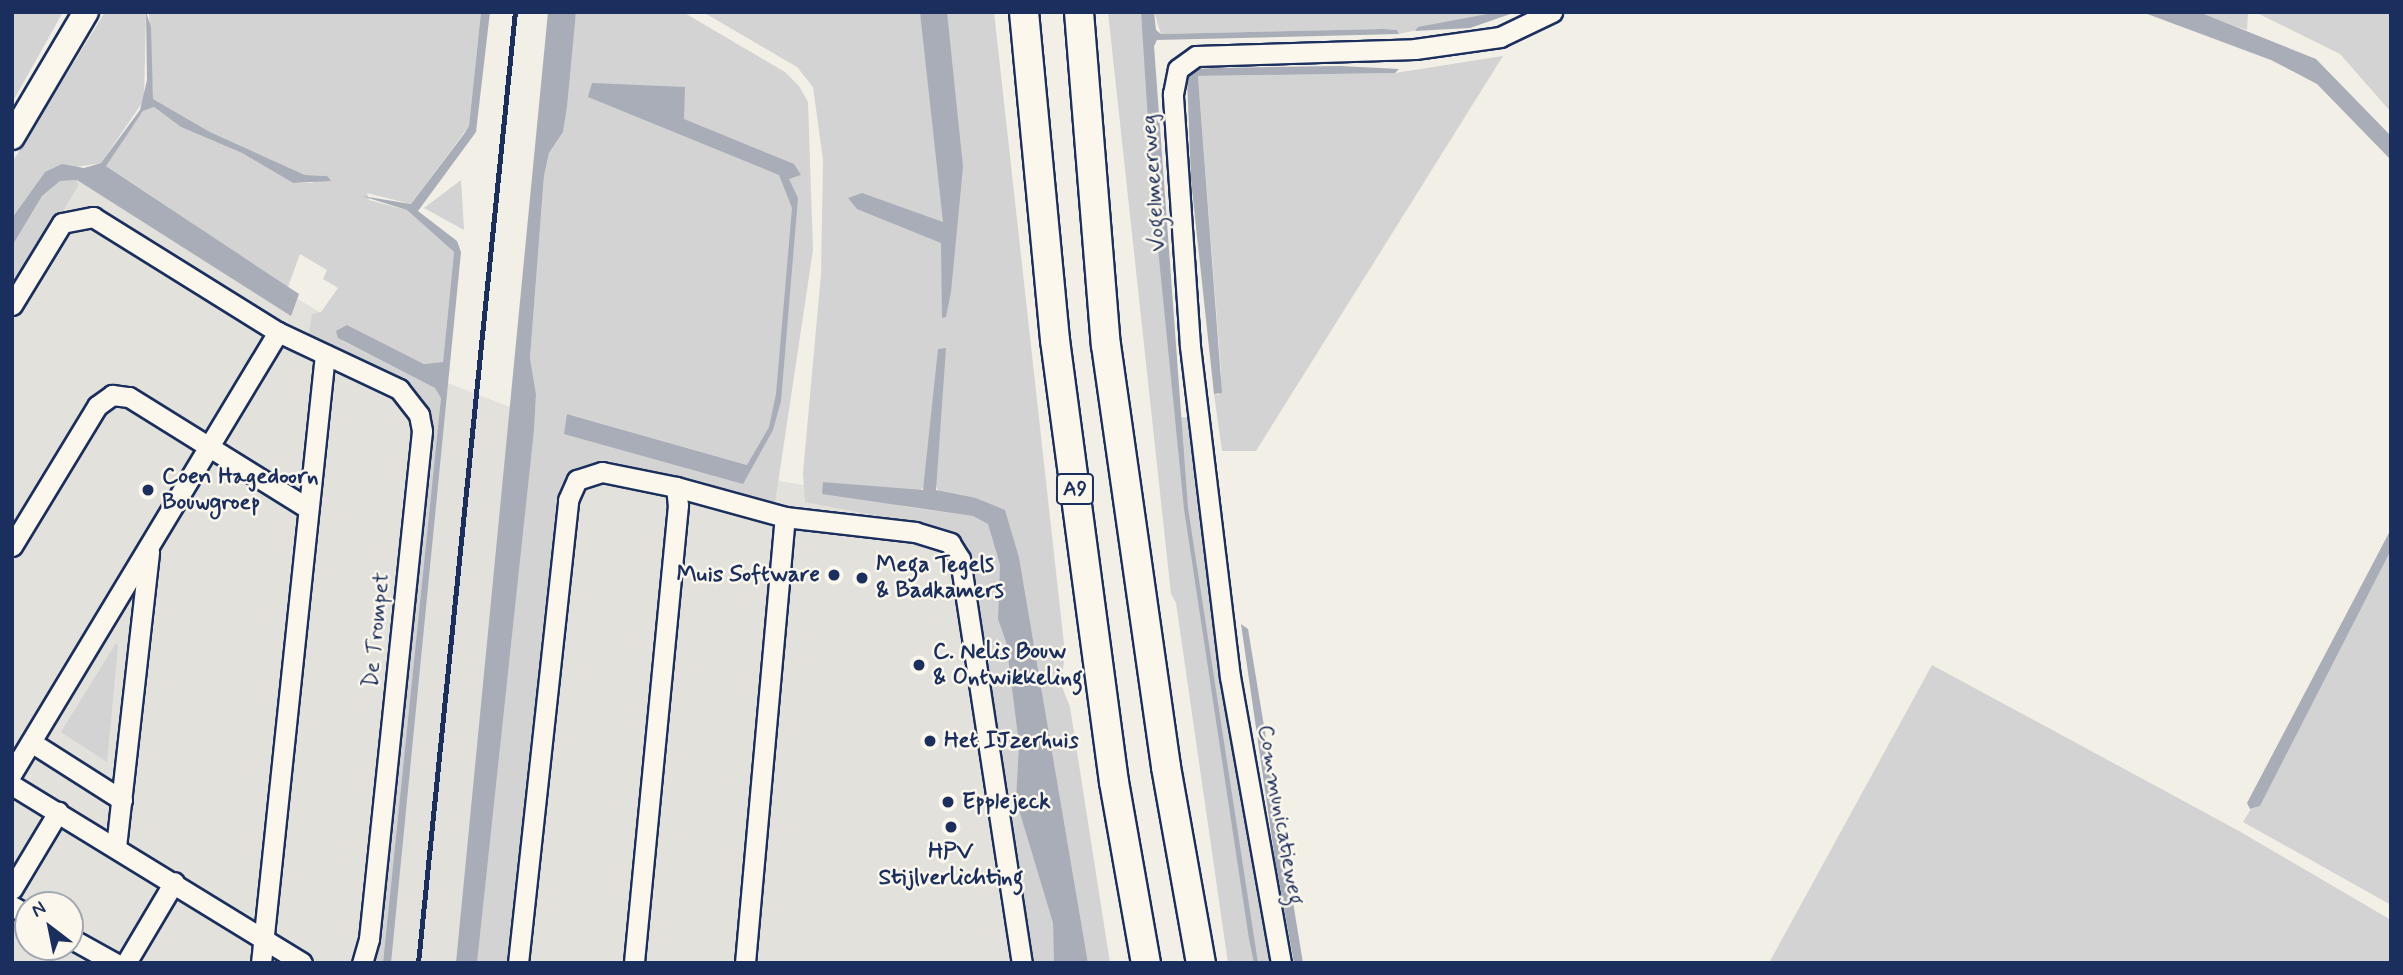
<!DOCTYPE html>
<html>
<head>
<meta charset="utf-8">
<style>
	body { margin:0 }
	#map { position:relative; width:2403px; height:975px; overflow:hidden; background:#f2efe6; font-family:Mynerve,sans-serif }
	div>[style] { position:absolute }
	.built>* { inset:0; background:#e2e1dc }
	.green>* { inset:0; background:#d2d3d2 }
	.water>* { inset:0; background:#a9adb7 }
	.roads { filter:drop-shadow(2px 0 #1b2f5e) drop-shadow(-2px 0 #1b2f5e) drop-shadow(0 2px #1b2f5e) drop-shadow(0 -2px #1b2f5e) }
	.minor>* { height:19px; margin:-9.5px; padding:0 9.5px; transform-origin:9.5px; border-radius:9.5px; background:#fbf7ec }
	.major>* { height:24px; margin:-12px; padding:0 12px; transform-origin:12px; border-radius:12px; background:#fbf7ec }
	.highway>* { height:28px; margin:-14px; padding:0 14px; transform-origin:14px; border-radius:14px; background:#fbf7ec }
	.rail>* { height:5px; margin:-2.5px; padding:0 2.5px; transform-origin:2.5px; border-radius:2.5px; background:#1b2f5e }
	.dots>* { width:19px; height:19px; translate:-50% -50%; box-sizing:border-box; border:4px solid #fbf7ec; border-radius:50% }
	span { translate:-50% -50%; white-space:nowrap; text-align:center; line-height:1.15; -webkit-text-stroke:5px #fbf7ec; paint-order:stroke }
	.shield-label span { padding:2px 5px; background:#fbf7ec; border:2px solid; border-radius:5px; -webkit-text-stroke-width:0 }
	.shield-label { font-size:21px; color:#1b2f5e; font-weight:700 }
	.street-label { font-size:23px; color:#1b2f5e }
	.poi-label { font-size:23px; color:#1b2f5e; font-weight:700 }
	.left { translate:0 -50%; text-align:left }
	.right { translate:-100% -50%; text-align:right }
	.frame { position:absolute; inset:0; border:14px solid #1b2f5e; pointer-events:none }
	.north { position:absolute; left:14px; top:891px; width:70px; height:70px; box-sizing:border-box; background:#fbf7ec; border:2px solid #a1a7b3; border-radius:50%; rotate:328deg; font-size:19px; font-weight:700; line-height:28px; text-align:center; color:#1b2f5e }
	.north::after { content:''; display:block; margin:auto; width:24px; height:32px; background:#1b2f5e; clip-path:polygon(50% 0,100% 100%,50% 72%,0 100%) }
</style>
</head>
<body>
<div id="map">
	<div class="built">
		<i style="clip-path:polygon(evenodd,91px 174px,419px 372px,510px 407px,744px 475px,999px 518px,1074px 963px,12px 963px,12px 236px,48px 179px,91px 174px,28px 905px,70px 905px,70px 947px,28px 947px,28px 905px)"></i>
	</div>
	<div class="green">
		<i style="clip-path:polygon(12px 12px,63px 12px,12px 103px)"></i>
		<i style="clip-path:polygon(105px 12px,146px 12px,144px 100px,101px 163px,45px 172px,12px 218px,12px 163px)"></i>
		<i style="clip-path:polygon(149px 12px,481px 12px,469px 126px,411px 204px,367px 193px,369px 200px,407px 210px,454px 252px,443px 362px,424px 364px,347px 325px,342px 341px,435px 388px,441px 398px,383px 963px,373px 963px,430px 417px,412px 390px,309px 335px,312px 314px,321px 312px,338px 288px,323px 279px,327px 270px,300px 254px,288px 287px,105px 165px,143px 111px,154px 107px,181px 127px,242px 153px,293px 183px,312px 183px,327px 176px,305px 175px,210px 132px,153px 99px)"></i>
		<i style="clip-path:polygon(evenodd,576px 12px,683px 12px,785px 72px,799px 86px,808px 102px,813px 250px,775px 503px,606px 460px,577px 471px,561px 485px,511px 963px,477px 963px,534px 430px,536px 394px,530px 358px,544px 176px,549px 153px,563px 132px,576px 12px,568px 414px,751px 466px,752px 467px,742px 484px,568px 414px)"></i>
		<i style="clip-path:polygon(703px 12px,994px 12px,1065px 653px,1061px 684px,1070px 707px,1110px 963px,1088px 963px,1019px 557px,1005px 511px,976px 498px,940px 494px,936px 486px,925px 485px,920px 491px,823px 482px,905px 507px,973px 516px,988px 524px,1000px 565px,998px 619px,1006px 642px,1019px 744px,1016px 800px,1053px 923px,1054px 963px,1032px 963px,966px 551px,945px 529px,805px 502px,803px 473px,821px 274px,823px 160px,813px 87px,797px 67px)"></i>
		<i style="clip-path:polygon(1108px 12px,1141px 12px,1175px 417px,1196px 418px,1273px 963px,1228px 963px,1176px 603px,1171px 594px)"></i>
		<i style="clip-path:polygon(1154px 12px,1498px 12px,1399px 34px,1397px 30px,1384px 29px,1161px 34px)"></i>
		<i style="clip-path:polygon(2199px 12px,2248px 12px,2247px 30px,2234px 26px)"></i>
		<i style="clip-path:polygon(2255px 12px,2391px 12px,2391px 112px,2340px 54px)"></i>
		<i style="clip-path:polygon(1503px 56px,1256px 451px,1222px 451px,1214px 394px,1219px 395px,1221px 372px,1198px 76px,1395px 73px)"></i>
		<i style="clip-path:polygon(77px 180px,78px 186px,12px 297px,13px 244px,42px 196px,60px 181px)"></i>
		<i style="clip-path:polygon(461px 180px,464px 230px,424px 208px)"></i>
		<i style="clip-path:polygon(2391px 550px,2391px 905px,2243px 822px,2251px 809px,2260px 806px)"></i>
		<i style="clip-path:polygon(116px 643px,118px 646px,107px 762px,61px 732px)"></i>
		<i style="clip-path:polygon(1932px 665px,2239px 831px,2391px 920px,2391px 963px,1769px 963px)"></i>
	</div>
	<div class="water">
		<i style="clip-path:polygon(146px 12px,151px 27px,153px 99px,210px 132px,305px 175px,327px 176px,331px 181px,293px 183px,242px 153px,181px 127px,154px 107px,143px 111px,106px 166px,299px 294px,291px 316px,77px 180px,60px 181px,42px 196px,12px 246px,12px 218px,45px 172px,62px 164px,84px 168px,101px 163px,140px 110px,147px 80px)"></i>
		<i style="clip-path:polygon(481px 12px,490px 12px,476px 132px,418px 211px,457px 241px,461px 252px,391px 963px,383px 963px,441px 398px,435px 388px,338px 338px,336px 331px,347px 325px,424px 364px,443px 362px,454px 252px,407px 210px,362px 196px,411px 204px,464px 134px,469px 126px)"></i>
		<i style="clip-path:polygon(548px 12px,576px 12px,567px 106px,563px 132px,549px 153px,544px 176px,530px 358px,536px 394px,534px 430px,477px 963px,456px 963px)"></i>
		<i style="clip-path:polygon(920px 12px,947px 12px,963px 167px,951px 292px,946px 317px,942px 318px,941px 243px,857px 209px,848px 198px,862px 193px,943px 222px)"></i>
		<i style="clip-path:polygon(1141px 12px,1154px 12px,1156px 30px,1161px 34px,1384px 29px,1397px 30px,1399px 34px,1157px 40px,1154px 46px,1188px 508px,1258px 963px,1254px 963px,1249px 939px,1184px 509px,1153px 198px)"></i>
		<i style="clip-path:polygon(1498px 12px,1516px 12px,1470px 28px,1415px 31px,1418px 27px)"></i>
		<i style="clip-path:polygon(2142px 12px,2199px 12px,2316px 59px,2391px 136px,2391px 160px,2317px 84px,2271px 60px)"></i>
		<i style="clip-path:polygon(1340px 66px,1399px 69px,1395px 73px,1198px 76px,1222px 393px,1214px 394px,1191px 180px,1187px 77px,1196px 69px,1212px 68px)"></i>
		<i style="clip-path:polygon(592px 83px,685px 87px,684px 119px,794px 164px,801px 175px,789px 179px,798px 198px,781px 401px,773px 430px,743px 484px,564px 434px,567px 414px,747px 465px,769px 427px,776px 394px,792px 208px,779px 175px,588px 97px)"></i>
		<i style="clip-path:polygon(946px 348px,936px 490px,976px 498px,1005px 510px,1019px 557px,1088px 963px,1054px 963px,1053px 923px,1016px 800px,1019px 744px,1006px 642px,998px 619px,1000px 565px,988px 524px,973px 516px,822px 494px,823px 482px,923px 490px,938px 349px)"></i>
		<i style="clip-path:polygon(2391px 529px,2391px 550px,2260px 806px,2250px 809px,2247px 803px)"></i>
		<i style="clip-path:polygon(1241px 624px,1248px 629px,1303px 963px,1294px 963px,1275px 859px)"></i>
	</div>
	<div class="roads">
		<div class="minor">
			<i style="left:12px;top:305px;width:96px;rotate:-58.6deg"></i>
			<i style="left:62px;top:223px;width:32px;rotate:-11deg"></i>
			<i style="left:93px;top:217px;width:218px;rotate:31.9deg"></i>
			<i style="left:278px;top:332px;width:134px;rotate:25.2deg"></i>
			<i style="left:399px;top:389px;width:33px;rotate:52deg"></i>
			<i style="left:419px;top:415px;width:16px;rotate:79deg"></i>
			<i style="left:422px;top:431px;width:511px;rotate:95.96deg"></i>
			<i style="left:369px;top:939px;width:25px;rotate:106deg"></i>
			<i style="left:676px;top:487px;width:113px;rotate:15.4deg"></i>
			<i style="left:12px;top:546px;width:164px;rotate:-58.7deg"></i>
			<i style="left:97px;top:406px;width:19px;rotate:-36deg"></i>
			<i style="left:112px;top:395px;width:17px;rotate:7deg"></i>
			<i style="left:129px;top:397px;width:208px;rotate:31.9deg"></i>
			<i style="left:31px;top:742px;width:108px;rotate:32.5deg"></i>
			<i style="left:12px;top:773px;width:515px;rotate:-58.9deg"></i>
			<i style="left:12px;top:785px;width:340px;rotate:31.5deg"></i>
			<i style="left:116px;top:847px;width:297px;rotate:-83.6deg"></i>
			<i style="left:12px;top:889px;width:90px;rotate:-59.1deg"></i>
			<i style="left:12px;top:906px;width:18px;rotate:29deg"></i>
			<i style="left:70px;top:938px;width:51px;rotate:29.1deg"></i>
			<i style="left:126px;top:963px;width:94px;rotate:-59.3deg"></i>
			<i style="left:261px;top:963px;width:612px;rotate:-84deg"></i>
			<i style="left:518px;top:963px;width:466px;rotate:-83.8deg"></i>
			<i style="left:568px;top:500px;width:22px;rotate:-66deg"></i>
			<i style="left:577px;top:480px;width:26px;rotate:-18deg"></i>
			<i style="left:602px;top:472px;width:76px;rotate:11.5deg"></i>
			<i style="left:676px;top:487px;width:18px;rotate:84deg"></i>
			<i style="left:678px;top:505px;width:460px;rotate:95.5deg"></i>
			<i style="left:745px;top:963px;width:448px;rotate:-84.9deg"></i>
			<i style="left:785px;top:517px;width:131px;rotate:6.6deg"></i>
			<i style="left:915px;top:532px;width:37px;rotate:17deg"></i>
			<i style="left:950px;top:543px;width:19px;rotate:58deg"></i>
			<i style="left:960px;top:559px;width:409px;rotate:81.3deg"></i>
			<i style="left:1281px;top:963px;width:291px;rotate:-100.1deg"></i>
			<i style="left:1230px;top:677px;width:333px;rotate:-96.9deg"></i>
			<i style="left:1190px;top:346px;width:253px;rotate:-93.9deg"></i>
			<i style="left:1173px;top:94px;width:25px;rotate:-79deg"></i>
			<i style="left:1178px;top:69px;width:22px;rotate:-36deg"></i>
			<i style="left:1196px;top:56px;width:219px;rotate:-1.8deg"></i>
			<i style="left:1415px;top:49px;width:86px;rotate:-8deg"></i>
			<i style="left:1500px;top:37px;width:58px;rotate:-25.7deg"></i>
		</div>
		<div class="major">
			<i style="left:12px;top:137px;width:145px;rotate:-59.4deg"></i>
		</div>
		<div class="highway">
			<i style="left:1024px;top:12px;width:329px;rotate:84.6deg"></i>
			<i style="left:1055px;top:340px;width:446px;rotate:82.4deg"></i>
			<i style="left:1114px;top:782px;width:184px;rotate:80deg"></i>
			<i style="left:1079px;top:12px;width:334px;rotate:85.4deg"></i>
			<i style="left:1106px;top:345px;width:426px;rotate:81.9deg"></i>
			<i style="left:1166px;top:767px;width:199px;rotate:79.9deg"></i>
		</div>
	</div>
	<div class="rail">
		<i style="left:418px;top:963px;width:956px;rotate:-84.18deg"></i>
	</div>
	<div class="dots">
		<i style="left:148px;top:490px;background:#1b2f5e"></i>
		<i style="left:834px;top:575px;background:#1b2f5e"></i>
		<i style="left:862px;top:578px;background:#1b2f5e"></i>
		<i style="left:919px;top:665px;background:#1b2f5e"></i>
		<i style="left:930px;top:741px;background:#1b2f5e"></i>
		<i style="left:948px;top:802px;background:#1b2f5e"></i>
		<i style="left:951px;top:827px;background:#1b2f5e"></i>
	</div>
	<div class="shield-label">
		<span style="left:1075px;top:489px">A9</span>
	</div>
	<div class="street-label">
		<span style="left:1154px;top:183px;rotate:-94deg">Vogelmeerweg</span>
		<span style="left:377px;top:630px;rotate:-84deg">De Trompet</span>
		<span style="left:1280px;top:815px;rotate:80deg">Communicatieweg</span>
	</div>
	<div class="poi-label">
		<span class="left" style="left:162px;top:490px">Coen Hagedoorn<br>Bouwgroep</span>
		<span class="left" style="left:876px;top:578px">Mega Tegels<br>&amp; Badkamers</span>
		<span class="right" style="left:820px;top:575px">Muis Software</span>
		<span class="left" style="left:933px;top:665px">C. Nelis Bouw<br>&amp; Ontwikkeling</span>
		<span class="left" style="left:944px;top:741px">Het IJzerhuis</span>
		<span class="left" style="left:962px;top:802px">Epplejeck</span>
		<span style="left:951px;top:865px">HPV<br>Stijlverlichting</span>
	</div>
	<div class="frame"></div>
	<div class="north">N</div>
</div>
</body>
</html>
